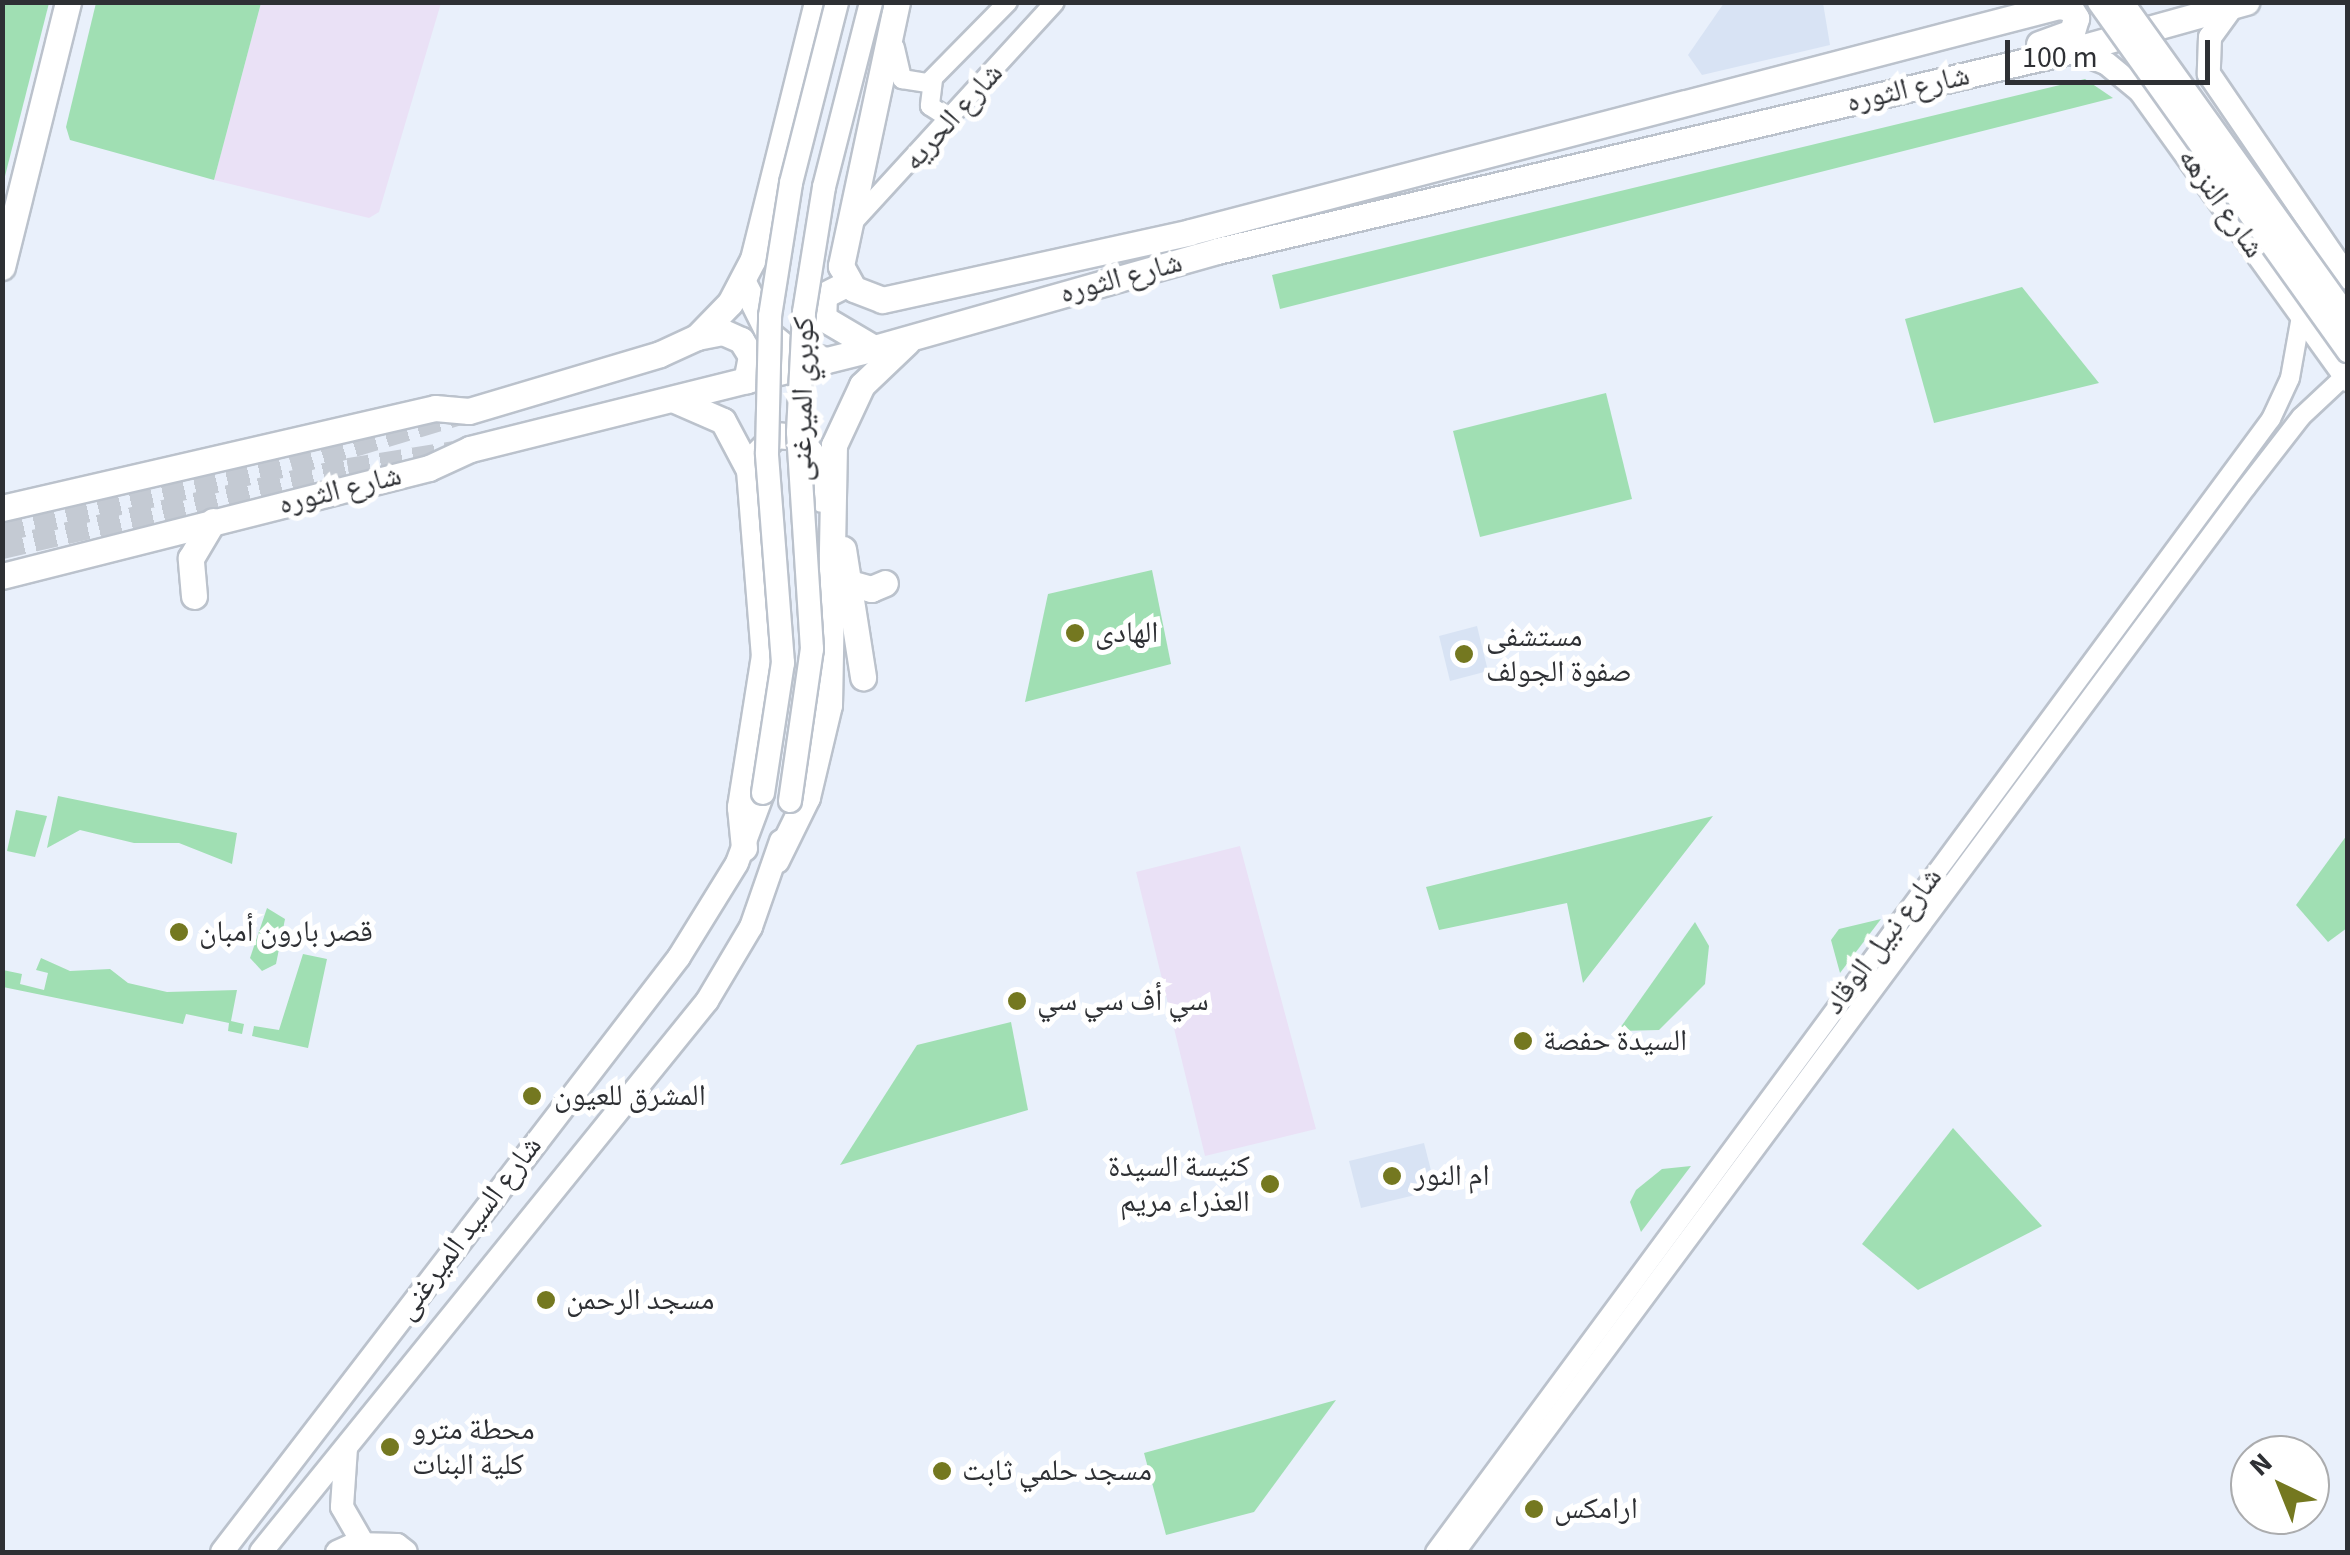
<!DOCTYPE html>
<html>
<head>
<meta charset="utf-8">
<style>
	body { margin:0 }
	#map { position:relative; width:2350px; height:1555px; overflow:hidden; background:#e9f0fb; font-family:"Source Sans 3","Noto Naskh Arabic",sans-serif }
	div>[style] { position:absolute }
	.built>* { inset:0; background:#d8e3f4 }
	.education>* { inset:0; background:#eae1f6 }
	.green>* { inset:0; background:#a0dfb3 }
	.major-tunnel>* { height:22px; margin-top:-11px; transform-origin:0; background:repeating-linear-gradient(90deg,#c4cad3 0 22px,transparent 0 33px) }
	.roads { filter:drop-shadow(2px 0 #bbc2cc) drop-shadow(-2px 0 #bbc2cc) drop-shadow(0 2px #bbc2cc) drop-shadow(0 -2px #bbc2cc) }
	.minor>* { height:18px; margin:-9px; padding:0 9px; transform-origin:9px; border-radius:9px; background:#fff }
	.major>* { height:22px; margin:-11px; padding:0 11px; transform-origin:11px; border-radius:11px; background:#fff }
	.highway>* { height:25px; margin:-12.5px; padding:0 12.5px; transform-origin:12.5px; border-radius:12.5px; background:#fff }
	.bridges { filter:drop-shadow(2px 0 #bbc2cc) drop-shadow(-2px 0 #bbc2cc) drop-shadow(0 2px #bbc2cc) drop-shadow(0 -2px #bbc2cc) }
	.major-bridge>* { height:22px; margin:-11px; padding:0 11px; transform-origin:11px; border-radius:11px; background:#fff }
	.dots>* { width:28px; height:28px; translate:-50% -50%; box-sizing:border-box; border:5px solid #fff; border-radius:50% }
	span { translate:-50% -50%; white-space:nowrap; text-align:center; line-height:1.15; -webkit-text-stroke:10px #fff; paint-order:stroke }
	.street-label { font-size:30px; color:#2e3034 }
	.poi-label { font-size:30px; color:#2e3034 }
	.left { translate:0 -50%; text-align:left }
	.right { translate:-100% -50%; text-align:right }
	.frame { position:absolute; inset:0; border:5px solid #2e3034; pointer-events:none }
	.north { position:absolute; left:2230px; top:1435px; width:100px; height:100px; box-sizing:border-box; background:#fff; border:2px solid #abacae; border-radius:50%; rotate:317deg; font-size:28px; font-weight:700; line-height:40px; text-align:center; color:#2e3034 }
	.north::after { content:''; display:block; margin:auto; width:35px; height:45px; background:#747820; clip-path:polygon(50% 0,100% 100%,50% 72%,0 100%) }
	.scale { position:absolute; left:2005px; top:40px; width:205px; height:45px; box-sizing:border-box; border:5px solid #2e3034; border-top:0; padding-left:12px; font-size:30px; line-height:35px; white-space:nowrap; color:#2e3034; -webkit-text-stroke:8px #fff; paint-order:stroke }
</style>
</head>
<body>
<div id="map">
	<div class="built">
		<i style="clip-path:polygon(1724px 3px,1823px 3px,1830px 45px,1702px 75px,1688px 55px)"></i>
		<i style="clip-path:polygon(1477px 626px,1488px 671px,1450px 681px,1439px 636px)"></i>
		<i style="clip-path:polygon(1424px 1143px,1436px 1190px,1361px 1208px,1349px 1161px)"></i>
	</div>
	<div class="education">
		<i style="clip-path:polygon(261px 3px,441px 3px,379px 212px,369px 218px,214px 180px)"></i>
		<i style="clip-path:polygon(1240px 846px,1316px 1129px,1205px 1156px,1136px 872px)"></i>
	</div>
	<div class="green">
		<i style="clip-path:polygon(5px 3px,49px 3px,3px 184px,2px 13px)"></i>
		<i style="clip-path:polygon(96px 3px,261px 3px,214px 180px,70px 140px,66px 127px)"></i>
		<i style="clip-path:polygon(2085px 79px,2113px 98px,1280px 309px,1272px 275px)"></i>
		<i style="clip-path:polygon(2022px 287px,2099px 383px,1934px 423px,1905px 319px)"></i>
		<i style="clip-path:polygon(1606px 393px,1632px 499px,1480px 537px,1453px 431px)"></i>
		<i style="clip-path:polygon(1152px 570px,1171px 664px,1025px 702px,1048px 594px)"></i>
		<i style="clip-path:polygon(58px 796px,237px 833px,232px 864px,179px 843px,134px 843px,80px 830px,47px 848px)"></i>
		<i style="clip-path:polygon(16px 810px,47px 816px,35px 857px,7px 851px)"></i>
		<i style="clip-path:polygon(1713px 816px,1583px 983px,1567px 903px,1439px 930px,1426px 887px)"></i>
		<i style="clip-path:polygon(2347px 835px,2347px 928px,2328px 942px,2296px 905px)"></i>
		<i style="clip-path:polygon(267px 908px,285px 919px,276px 964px,262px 971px,250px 958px)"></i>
		<i style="clip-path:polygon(1881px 919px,1840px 973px,1831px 940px,1839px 929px)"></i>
		<i style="clip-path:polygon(1695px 922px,1709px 946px,1705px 984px,1659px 1030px,1618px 1031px)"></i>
		<i style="clip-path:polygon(303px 954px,327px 959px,308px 1048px,252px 1036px,254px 1026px,279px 1030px)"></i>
		<i style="clip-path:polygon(41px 958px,70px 971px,110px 969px,128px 983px,167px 992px,237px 990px,231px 1021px,244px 1024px,242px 1034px,228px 1031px,229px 1023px,186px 1014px,183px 1024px,3px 987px,3px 970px,22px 974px,20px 984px,44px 990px,48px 973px,36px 970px)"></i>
		<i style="clip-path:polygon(1011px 1022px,1028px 1110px,840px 1165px,917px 1045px)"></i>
		<i style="clip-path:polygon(1953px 1128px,2042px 1226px,1918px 1290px,1862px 1244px)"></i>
		<i style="clip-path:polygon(1691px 1166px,1641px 1232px,1630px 1202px,1636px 1190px,1662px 1169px)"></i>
		<i style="clip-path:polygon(1336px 1400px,1254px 1512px,1166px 1535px,1144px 1453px)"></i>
	</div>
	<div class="major-tunnel">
		<i style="left:2px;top:531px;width:296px;rotate:-12.9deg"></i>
		<i style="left:291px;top:465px;width:183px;rotate:-16.8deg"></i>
		<i style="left:2px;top:548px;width:355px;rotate:-12.9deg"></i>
		<i style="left:348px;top:469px;width:107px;rotate:-9.1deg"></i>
	</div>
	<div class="roads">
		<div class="minor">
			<i style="left:895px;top:48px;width:32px;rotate:77deg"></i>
			<i style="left:902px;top:79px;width:26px;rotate:9deg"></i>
			<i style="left:928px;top:83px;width:114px;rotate:-45.4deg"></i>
			<i style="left:933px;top:80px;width:26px;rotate:97deg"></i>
			<i style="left:930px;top:106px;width:24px;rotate:33deg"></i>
			<i style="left:848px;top:228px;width:306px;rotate:-47.5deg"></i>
			<i style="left:1435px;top:1552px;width:1408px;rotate:-53.58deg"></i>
			<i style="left:2271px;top:419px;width:45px;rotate:-65.1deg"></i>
			<i style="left:2290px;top:378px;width:63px;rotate:-79.9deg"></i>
			<i style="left:1456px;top:1552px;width:1325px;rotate:-53.41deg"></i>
			<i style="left:2246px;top:488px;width:90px;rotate:-52.2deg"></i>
			<i style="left:2301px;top:417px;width:64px;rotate:-43.1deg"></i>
		</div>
		<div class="major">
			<i style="left:2232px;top:7px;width:37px;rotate:126deg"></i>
			<i style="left:2210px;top:37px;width:37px;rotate:92deg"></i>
			<i style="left:2209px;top:74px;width:247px;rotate:55.7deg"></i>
			<i style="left:2073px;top:50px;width:35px;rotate:22deg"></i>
			<i style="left:2106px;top:63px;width:44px;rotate:39.5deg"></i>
			<i style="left:2140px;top:91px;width:356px;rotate:54.3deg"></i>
			<i style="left:346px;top:1448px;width:59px;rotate:93.9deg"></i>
			<i style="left:342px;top:1507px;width:52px;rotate:60deg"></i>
			<i style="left:222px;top:1552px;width:750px;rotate:-52.47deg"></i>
			<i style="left:679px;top:957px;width:110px;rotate:-58.3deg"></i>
			<i style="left:737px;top:863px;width:75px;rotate:-69.6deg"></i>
			<i style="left:261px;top:1552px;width:709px;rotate:-51.01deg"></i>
			<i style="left:707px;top:1001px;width:86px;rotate:-59.3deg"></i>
			<i style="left:751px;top:927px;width:91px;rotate:-70.8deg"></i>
			<i style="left:337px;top:1552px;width:20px;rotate:-24deg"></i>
			<i style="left:355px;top:1544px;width:42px;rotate:1.4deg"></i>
			<i style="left:397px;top:1545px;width:11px;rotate:38deg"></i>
		</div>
		<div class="highway">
			<i style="left:897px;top:2px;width:270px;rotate:102deg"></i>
			<i style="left:841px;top:266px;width:26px;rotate:61deg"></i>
			<i style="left:854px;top:289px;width:30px;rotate:21deg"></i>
			<i style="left:882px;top:300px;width:315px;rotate:-12.4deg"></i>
			<i style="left:1190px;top:232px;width:897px;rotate:-14.59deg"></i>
			<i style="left:2058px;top:6px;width:12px;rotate:9deg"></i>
			<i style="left:2070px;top:8px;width:12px;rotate:59deg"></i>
			<i style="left:2076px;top:18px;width:15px;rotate:106deg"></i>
			<i style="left:2072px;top:32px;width:35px;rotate:160deg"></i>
			<i style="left:2px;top:267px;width:273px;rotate:-76deg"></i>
			<i style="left:743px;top:282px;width:58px;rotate:63.4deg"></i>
			<i style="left:769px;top:334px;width:26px;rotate:39deg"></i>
			<i style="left:789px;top:350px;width:35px;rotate:15deg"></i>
			<i style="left:848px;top:283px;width:27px;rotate:153deg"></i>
			<i style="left:824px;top:295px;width:23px;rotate:92deg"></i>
			<i style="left:823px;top:318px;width:59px;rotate:30.5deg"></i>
			<i style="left:697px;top:337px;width:26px;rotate:-11deg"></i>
			<i style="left:723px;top:332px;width:20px;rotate:24deg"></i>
			<i style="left:741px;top:340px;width:19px;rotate:58deg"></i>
			<i style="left:751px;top:356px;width:25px;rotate:101deg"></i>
			<i style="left:675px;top:400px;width:52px;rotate:23.6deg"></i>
			<i style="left:723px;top:421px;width:55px;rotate:62deg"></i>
			<i style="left:749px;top:470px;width:186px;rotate:85.4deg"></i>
			<i style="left:764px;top:655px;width:154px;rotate:99deg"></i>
			<i style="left:740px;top:807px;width:41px;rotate:84.4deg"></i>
			<i style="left:756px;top:455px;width:28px;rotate:-46deg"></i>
			<i style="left:775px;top:435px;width:24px;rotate:5deg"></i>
			<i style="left:799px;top:437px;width:19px;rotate:54deg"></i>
			<i style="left:810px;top:452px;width:48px;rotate:76.8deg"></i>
			<i style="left:2px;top:508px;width:444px;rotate:-13deg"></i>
			<i style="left:435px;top:408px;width:34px;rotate:5deg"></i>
			<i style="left:469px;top:411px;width:199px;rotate:-16.6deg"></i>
			<i style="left:660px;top:354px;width:41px;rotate:-24.7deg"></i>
			<i style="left:697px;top:337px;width:47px;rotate:-45.9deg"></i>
			<i style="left:730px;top:303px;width:50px;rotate:-62.4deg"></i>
			<i style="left:753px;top:259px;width:265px;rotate:-76deg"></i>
			<i style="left:843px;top:549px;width:130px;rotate:81.1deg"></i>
			<i style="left:2px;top:576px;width:440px;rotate:-14.2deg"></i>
			<i style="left:429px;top:468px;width:45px;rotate:-24.9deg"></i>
			<i style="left:470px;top:449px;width:416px;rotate:-14deg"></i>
			<i style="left:874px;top:348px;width:356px;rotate:-15.8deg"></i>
			<i style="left:1217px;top:251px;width:879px;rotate:-13.21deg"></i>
			<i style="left:2073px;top:50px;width:180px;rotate:-15.5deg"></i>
			<i style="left:850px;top:583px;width:22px;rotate:16deg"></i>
			<i style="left:871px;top:589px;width:15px;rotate:-23deg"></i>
			<i style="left:194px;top:596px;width:38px;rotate:-95deg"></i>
			<i style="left:191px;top:558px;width:43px;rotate:-59.3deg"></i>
			<i style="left:776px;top:860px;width:70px;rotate:-63.8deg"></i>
			<i style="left:807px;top:797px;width:95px;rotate:-76.6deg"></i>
			<i style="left:829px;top:705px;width:260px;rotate:-88.9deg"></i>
			<i style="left:834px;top:445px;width:66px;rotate:-65deg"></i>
			<i style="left:862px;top:385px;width:62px;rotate:-43.7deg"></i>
		</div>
	</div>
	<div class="bridges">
		<div class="major-bridge">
			<i style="left:2099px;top:2px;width:429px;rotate:54.5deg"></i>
			<i style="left:2122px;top:2px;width:388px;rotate:54.4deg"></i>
			<i style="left:763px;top:793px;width:132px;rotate:-81.3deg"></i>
			<i style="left:783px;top:663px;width:211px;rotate:-94.4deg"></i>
			<i style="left:767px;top:453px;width:137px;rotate:-88.7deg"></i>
			<i style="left:770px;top:316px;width:135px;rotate:-81deg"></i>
			<i style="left:791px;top:183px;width:187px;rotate:-75.7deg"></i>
			<i style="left:790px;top:801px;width:154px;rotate:-81.8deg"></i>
			<i style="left:812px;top:649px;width:217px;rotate:-93.7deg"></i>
			<i style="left:798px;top:432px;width:120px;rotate:-87.1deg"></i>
			<i style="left:804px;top:312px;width:127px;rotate:-80.9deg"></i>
			<i style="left:824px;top:187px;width:191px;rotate:-75.7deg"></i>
		</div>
	</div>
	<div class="dots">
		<i style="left:1075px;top:633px;background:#747820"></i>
		<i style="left:1464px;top:654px;background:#747820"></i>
		<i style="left:179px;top:932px;background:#747820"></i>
		<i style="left:1017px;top:1001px;background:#747820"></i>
		<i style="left:1523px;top:1041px;background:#747820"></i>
		<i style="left:532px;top:1096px;background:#747820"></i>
		<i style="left:1392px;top:1176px;background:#747820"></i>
		<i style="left:1270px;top:1184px;background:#747820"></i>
		<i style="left:546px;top:1300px;background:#747820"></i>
		<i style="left:390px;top:1447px;background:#747820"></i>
		<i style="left:942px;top:1471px;background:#747820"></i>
		<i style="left:1534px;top:1509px;background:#747820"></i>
	</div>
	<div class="street-label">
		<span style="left:1908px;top:89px;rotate:-13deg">شارع الثوره</span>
		<span style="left:953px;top:117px;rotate:-48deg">شارع الحريه</span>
		<span style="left:2221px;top:203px;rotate:55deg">شارع النزهه</span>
		<span style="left:1121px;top:278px;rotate:-15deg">شارع الثوره</span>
		<span style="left:803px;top:399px;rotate:-89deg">كوبري الميرغنى</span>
		<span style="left:340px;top:490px;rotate:-14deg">شارع الثوره</span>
		<span style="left:1883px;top:941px;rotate:-53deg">شارع نبيل الوقاد</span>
		<span style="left:469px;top:1228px;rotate:-53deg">شارع السيد الميرغنى</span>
	</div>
	<div class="poi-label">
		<span class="left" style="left:1095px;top:633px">الهادى</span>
		<span class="left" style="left:1486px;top:654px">مستشفى<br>صفوة الجولف</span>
		<span class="left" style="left:199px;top:932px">قصر بارون أمبان</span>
		<span class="left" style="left:1037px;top:1001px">سي أف سي سي</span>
		<span class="left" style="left:1543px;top:1041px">السيدة حفصة</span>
		<span class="left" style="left:554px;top:1096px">المشرق للعيون</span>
		<span class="right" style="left:1250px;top:1184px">كنيسة السيدة<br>العذراء مريم</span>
		<span class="left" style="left:1414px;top:1176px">ام النور</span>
		<span class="left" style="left:566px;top:1300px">مسجد الرحمن</span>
		<span class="left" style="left:412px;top:1447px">محطة مترو<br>كلية البنات</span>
		<span class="left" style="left:962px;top:1471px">مسجد حلمي ثابت</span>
		<span class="left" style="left:1554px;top:1509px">ارامكس</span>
	</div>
	<div class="frame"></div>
	<div class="north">N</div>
	<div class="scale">100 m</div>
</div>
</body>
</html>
